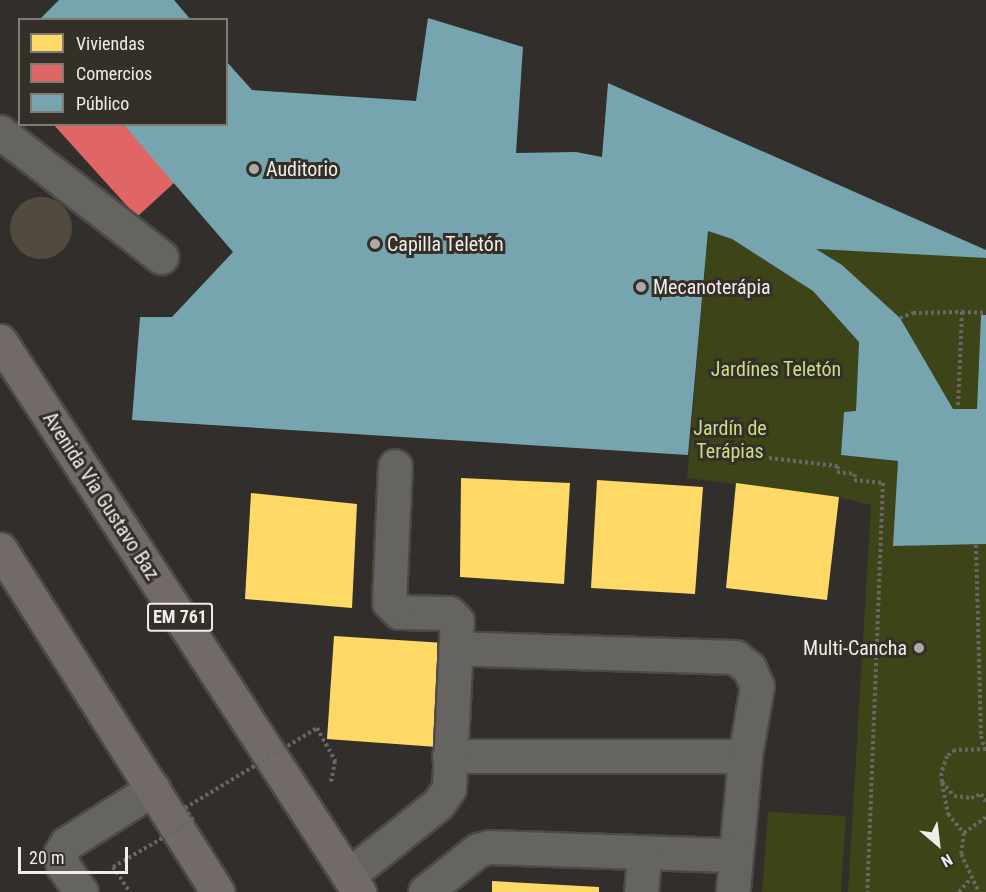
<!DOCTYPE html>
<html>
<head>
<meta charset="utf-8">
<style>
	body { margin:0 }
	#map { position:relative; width:986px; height:892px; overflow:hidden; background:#312e2b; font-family:"Roboto Condensed",sans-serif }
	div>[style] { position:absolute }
	.green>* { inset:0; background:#3d4418 }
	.homes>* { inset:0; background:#ffd966 }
	.shops>* { inset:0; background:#e06666 }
	.public>* { inset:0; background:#76a5af }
	.building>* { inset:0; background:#52493f }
	.round { border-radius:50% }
	.path>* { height:4px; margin-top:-2px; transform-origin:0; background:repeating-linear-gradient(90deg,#696765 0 3px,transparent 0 6px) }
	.roads { filter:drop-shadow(2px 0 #4c4a46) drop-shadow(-2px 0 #4c4a46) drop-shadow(0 2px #4c4a46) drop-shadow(0 -2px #4c4a46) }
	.minor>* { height:33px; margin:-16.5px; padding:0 16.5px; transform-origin:16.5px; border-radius:16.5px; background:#666461 }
	.major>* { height:33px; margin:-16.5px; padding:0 16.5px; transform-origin:16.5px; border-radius:16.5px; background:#726a68 }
	.path-bridge>* { height:4px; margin-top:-2px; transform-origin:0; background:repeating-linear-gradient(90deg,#696765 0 3px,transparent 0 6px) }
	.dots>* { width:16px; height:16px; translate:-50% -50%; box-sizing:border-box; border:3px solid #342f28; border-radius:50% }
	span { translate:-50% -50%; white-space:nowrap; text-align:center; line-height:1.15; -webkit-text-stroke:6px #342f28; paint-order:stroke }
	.shield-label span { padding:2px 4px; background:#342f28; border:2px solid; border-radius:4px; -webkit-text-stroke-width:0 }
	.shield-label { font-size:18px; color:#f0ece8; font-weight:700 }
	.poi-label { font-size:20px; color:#f0ece8 }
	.left { translate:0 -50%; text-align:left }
	.right { translate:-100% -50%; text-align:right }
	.park-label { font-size:20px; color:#cdde86 }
	.street-label { font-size:20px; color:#f0ece8 }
	.legend { position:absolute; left:18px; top:18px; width:210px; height:108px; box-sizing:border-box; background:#342f28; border:2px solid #7f7b75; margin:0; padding:8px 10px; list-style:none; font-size:18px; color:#f0ece8 }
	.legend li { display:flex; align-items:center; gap:12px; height:30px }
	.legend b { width:30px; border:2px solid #7f7b75 }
	.north { position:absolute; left:908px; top:814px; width:60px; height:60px; -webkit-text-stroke:4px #342f28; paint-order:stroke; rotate:152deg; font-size:16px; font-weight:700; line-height:24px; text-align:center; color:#f0ece8 }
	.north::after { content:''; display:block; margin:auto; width:21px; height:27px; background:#f0ece8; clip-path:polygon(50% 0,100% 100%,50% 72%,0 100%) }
	.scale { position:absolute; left:18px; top:847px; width:110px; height:27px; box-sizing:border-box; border:3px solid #f0ece8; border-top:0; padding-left:8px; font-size:18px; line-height:21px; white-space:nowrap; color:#f0ece8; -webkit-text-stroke:4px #342f28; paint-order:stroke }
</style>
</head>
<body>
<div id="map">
	<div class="green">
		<i style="clip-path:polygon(708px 231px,732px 239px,813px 291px,859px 342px,856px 411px,844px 412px,841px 455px,898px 461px,894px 546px,986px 544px,986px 892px,848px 892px,871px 505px,839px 497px,687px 478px)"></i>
		<i style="clip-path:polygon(816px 249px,986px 258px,986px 315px,981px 315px,977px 409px,953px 409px,900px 318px,842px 265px)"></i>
		<i style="clip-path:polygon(768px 812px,846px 816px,841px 892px,762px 892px)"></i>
	</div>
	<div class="homes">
		<i style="clip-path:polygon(461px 478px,570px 483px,564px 584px,460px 577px)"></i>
		<i style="clip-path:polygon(597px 480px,703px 487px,695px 594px,591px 588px)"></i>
		<i style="clip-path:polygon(736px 483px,839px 497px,827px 600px,726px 588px)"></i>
		<i style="clip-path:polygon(251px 493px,357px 504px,352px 608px,245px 599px)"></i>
		<i style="clip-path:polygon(334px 636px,445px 643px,437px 747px,327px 739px)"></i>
		<i style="clip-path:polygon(492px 881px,599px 887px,599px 892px,492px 892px)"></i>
	</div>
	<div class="shops">
		<i style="clip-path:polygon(53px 124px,123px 124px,175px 182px,137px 217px)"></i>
	</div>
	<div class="public">
		<i style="clip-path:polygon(59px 0,174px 0,191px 20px,39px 20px)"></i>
		<i style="clip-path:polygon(428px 18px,523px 47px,516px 153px,576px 152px,602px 157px,608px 83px,986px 250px,986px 258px,816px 249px,842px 265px,900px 318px,953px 409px,977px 409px,981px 315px,986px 315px,986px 544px,893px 546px,898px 461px,841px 455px,844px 412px,856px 411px,859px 342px,813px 291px,732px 239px,708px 231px,688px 455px,132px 420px,140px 317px,172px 317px,233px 252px,123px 124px,226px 124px,226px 61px,252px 90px,416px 101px)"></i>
	</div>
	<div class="building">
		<i class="round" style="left:10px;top:197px;width:62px;height:62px"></i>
	</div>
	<div class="path">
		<i style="left:962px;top:312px;width:24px;rotate:2deg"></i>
		<i style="left:900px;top:318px;width:14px;rotate:-21deg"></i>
		<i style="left:913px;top:313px;width:49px;rotate:-1.2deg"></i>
		<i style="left:962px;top:312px;width:96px;rotate:92.4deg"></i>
		<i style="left:769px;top:458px;width:69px;rotate:6.6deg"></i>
		<i style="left:838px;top:466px;width:6px;rotate:99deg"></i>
		<i style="left:837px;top:472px;width:18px;rotate:6deg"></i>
		<i style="left:855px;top:474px;width:6px;rotate:99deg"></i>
		<i style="left:854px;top:480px;width:29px;rotate:6deg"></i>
		<i style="left:883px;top:483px;width:409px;rotate:92.2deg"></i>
		<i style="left:976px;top:545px;width:191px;rotate:88.5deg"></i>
		<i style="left:981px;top:736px;width:15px;rotate:74deg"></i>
		<i style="left:317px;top:728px;width:38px;rotate:61deg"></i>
		<i style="left:335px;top:761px;width:21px;rotate:101deg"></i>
		<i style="left:986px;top:749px;width:31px;rotate:178deg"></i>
		<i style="left:955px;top:750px;width:10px;rotate:143deg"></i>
		<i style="left:947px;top:756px;width:18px;rotate:109deg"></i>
		<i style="left:941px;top:773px;width:9px;rotate:84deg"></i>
		<i style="left:942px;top:782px;width:18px;rotate:49deg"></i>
		<i style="left:954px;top:796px;width:17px;rotate:7deg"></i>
		<i style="left:971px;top:798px;width:11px;rotate:-22deg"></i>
		<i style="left:981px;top:794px;width:9px;rotate:58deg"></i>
		<i style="left:942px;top:783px;width:32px;rotate:79deg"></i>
		<i style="left:948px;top:814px;width:25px;rotate:50deg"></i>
		<i style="left:964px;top:833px;width:27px;rotate:-36deg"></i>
		<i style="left:964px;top:833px;width:21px;rotate:98deg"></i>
		<i style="left:961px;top:854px;width:42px;rotate:64.7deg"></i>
		<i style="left:113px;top:867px;width:30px;rotate:56deg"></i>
		<i style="left:959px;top:892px;width:18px;rotate:-49deg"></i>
	</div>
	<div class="roads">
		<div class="minor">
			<i style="left:0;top:132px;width:204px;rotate:37.8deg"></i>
			<i style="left:449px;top:756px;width:296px"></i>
			<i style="left:745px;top:756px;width:71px;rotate:-80.3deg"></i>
			<i style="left:757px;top:686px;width:20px;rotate:-114deg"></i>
			<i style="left:749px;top:668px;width:18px;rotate:-142deg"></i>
			<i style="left:735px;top:657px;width:280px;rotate:-178.2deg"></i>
			<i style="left:736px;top:855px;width:99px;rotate:-84.8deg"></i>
			<i style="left:349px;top:875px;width:114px;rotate:-38.6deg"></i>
			<i style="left:438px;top:804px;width:19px;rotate:-55deg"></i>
			<i style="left:449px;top:788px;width:167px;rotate:-87.3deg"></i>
			<i style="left:457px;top:621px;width:11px;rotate:-135deg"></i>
			<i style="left:449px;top:613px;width:50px;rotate:-178.9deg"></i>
			<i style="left:399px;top:612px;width:14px;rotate:-135deg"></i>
			<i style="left:389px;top:602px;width:136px;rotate:-87.5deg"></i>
			<i style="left:81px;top:892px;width:32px;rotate:-125deg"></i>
			<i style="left:63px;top:866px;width:12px;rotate:-104deg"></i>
			<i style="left:60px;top:854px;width:13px;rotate:-58deg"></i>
			<i style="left:67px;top:843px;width:102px;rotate:-32.1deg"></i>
			<i style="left:425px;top:892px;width:68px;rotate:-38.4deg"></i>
			<i style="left:478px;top:850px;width:11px;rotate:-15deg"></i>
			<i style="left:489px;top:847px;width:247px;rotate:1.9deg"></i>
			<i style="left:736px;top:855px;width:37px;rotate:95deg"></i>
			<i style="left:641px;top:892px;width:37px;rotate:-85deg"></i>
		</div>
		<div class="major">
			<i style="left:0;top:341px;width:658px;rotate:56.91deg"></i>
			<i style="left:0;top:549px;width:406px;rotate:57.6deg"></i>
		</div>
	</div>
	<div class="path-bridge">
		<i style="left:113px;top:867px;width:93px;rotate:-30.4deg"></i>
		<i style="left:193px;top:820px;width:14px;rotate:-124deg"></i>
		<i style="left:185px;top:808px;width:154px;rotate:-31.2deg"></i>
	</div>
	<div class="dots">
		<i style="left:254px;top:169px;background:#adaaa6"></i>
		<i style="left:375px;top:244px;background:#adaaa6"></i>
		<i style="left:641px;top:287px;background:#adaaa6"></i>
		<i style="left:919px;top:648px;background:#adaaa6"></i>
	</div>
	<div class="shield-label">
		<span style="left:180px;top:617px">EM 761</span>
	</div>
	<div class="poi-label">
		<span class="left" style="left:266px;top:169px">Auditorio</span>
		<span class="left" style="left:387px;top:244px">Capilla Teletón</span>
		<span class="left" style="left:653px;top:287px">Mecanoterápia</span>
		<span class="right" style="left:907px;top:648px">Multi-Cancha</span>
	</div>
	<div class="park-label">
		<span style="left:776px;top:369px">Jardínes Teletón</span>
		<span style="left:730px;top:440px">Jardín de<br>Terápias</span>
	</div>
	<div class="street-label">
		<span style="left:101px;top:496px;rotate:57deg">Avenida Via Gustavo Baz</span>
	</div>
	<ul class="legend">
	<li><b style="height:16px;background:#ffd966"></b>Viviendas</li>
	<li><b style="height:16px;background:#e06666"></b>Comercios</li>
	<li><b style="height:16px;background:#76a5af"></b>Público</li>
	</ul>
	<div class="north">N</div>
	<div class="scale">20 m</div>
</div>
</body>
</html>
